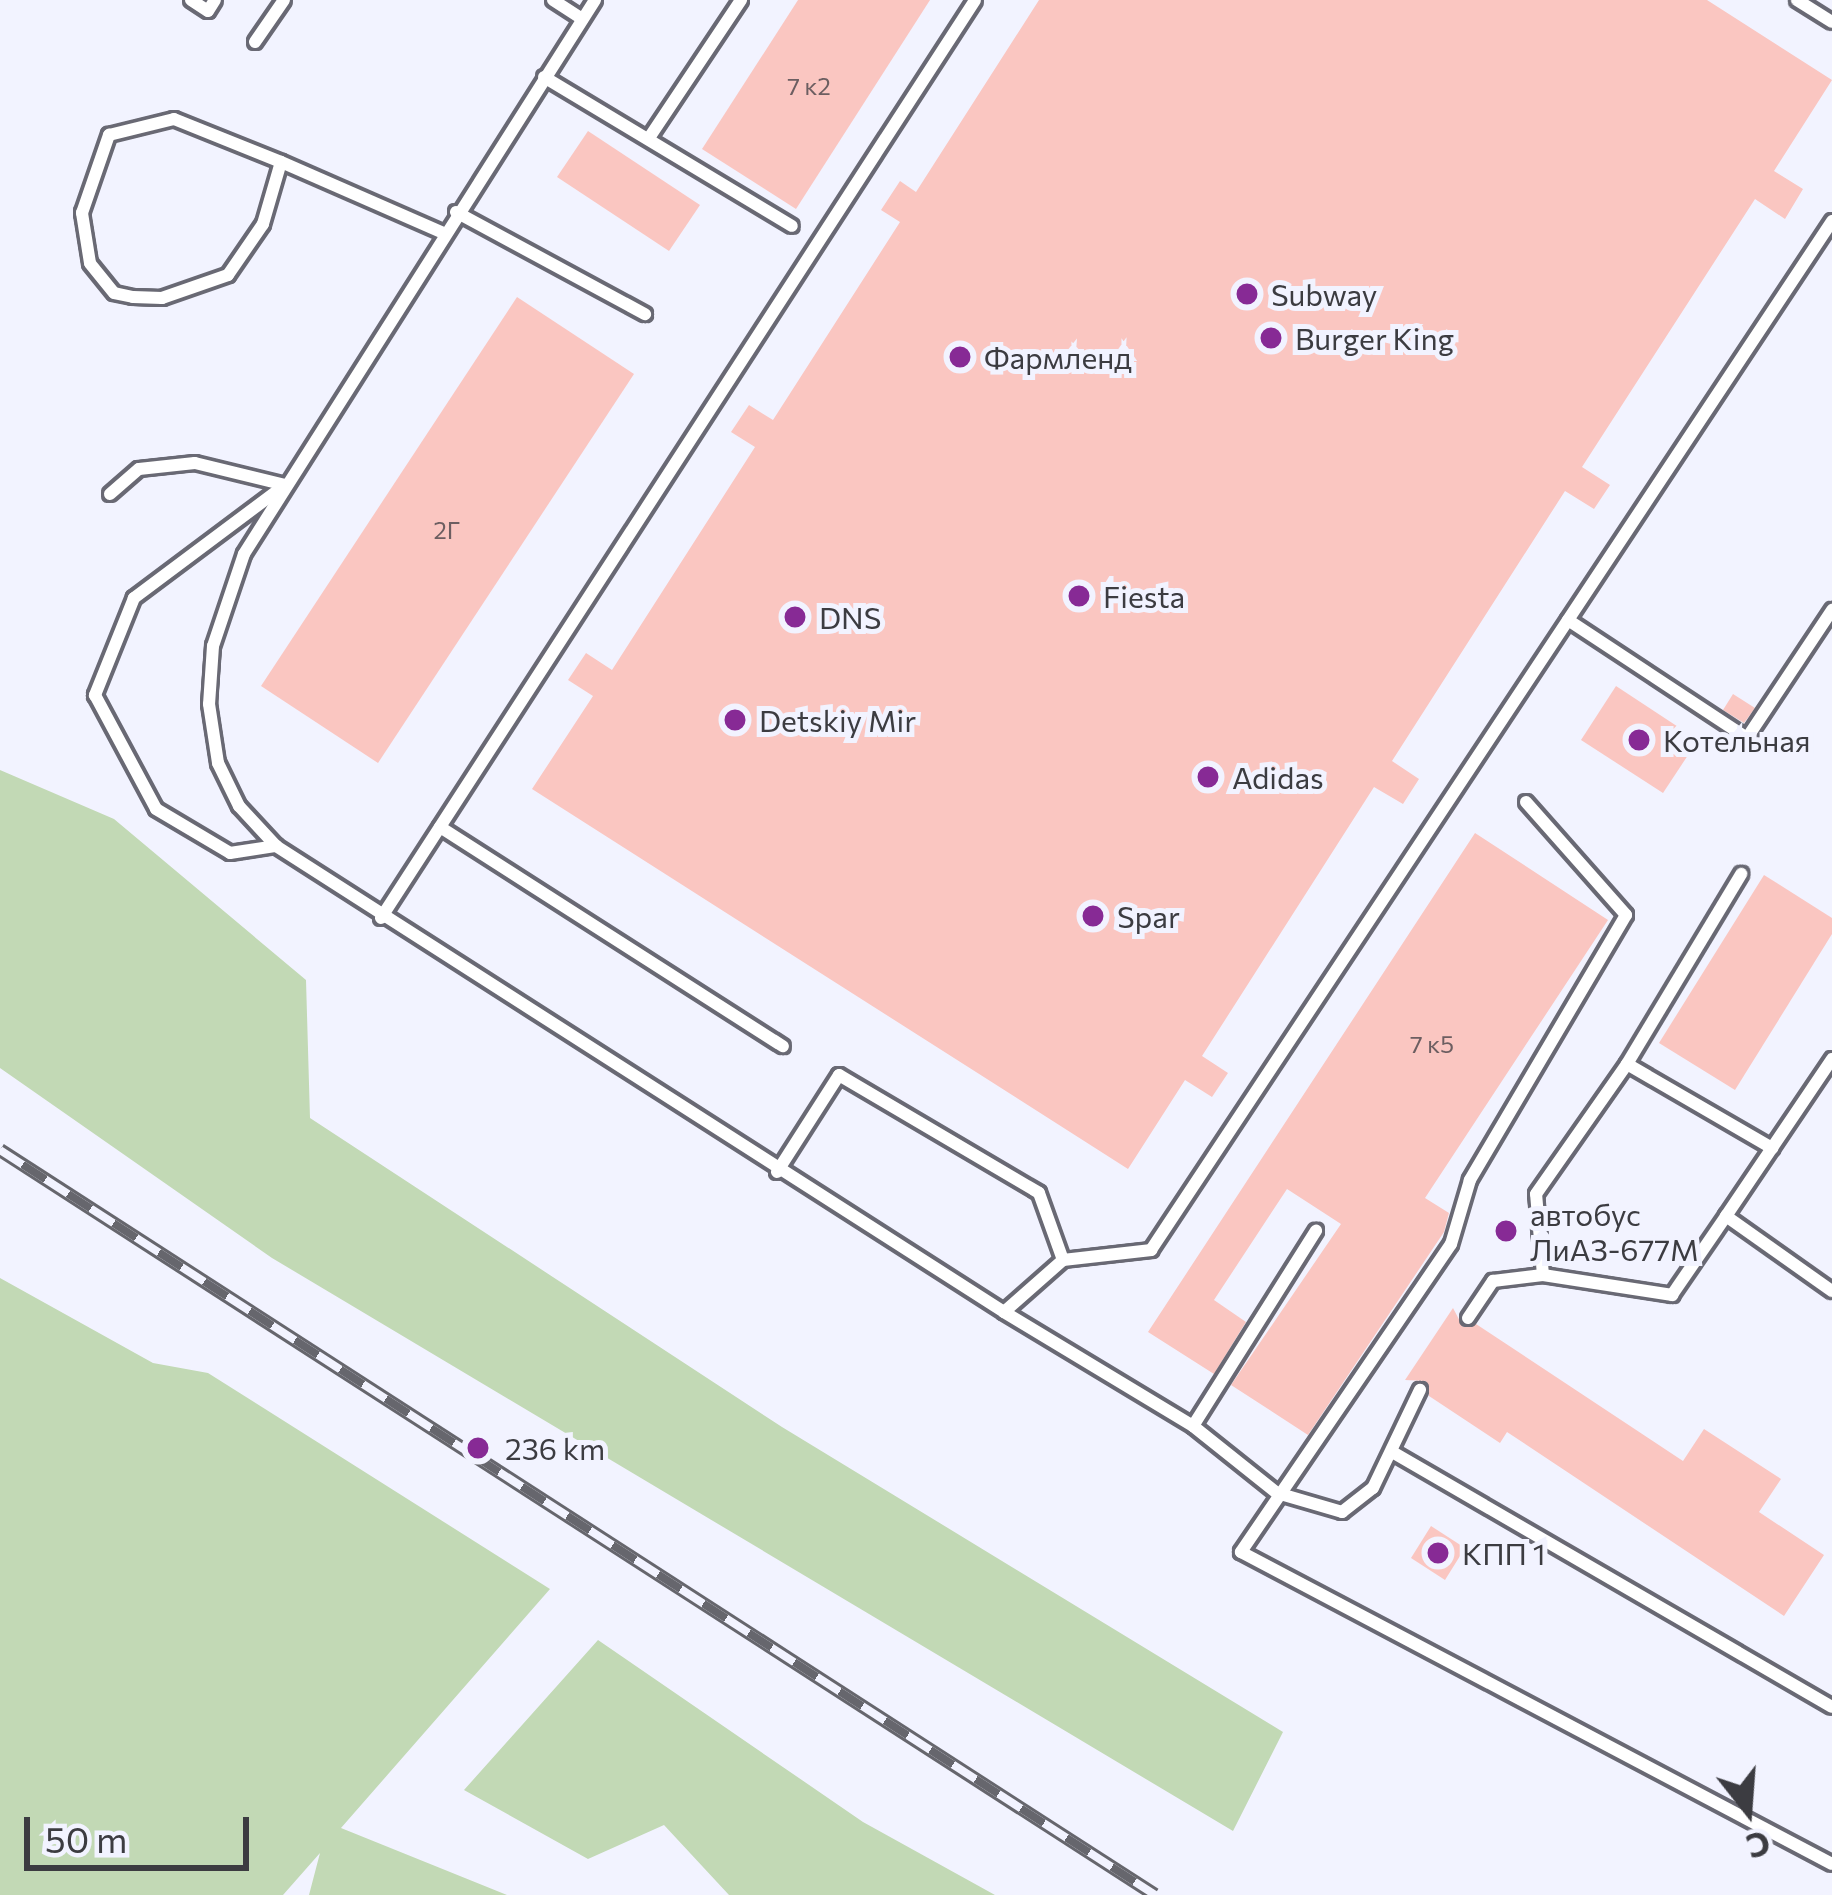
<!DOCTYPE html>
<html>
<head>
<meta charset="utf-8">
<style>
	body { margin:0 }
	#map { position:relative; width:1832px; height:1895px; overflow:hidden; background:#f2f3ff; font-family:Commissioner,sans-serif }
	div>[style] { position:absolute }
	.green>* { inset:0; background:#c2d9b5 }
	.building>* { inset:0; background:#fac6c1 }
	.roads { filter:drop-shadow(3px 0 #696974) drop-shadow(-3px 0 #696974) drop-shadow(0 3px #696974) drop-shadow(0 -3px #696974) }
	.service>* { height:12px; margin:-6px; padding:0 6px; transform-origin:6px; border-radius:6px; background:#fff }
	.rail>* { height:14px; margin-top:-7px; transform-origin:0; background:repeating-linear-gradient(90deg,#f2f3ff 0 27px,#66666d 0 54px); box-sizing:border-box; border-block:3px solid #66666d }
	.dots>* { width:33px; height:33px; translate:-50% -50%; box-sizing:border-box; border:6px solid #f2f3ff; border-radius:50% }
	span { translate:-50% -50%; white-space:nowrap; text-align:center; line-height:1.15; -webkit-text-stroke:10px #f2f3ff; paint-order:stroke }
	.number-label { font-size:24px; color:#6c5e61 }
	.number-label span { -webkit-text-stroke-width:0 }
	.poi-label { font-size:30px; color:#3c3c41 }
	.left { translate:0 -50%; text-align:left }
	.north { position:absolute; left:1688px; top:1751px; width:120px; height:120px; -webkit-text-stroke:9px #f2f3ff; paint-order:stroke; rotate:163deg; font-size:33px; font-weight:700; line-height:48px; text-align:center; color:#3c3c41 }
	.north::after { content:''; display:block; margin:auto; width:42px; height:54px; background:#3c3c41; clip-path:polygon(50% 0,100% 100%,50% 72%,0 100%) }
	.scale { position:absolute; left:24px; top:1817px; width:225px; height:54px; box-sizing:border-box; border:6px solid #3c3c41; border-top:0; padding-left:15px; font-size:36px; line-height:42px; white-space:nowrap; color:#3c3c41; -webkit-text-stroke:9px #f2f3ff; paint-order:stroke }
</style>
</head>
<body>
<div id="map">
	<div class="green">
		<i style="clip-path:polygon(0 770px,114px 819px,306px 980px,310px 1118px,782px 1427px,1283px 1732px,1233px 1831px,272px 1258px,0 1068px)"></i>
		<i style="clip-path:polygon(0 1278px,153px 1363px,208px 1373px,550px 1589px,341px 1828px,507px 1895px,309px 1895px,320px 1853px,283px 1895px,0 1895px)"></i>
		<i style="clip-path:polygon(598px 1640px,863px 1822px,995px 1895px,729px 1895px,664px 1825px,588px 1859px,464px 1790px)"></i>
	</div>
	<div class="building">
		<i style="clip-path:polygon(798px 0,930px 0,796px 209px,702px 149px)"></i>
		<i style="clip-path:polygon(1039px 0,1707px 0,1832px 80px,1774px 171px,1803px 189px,1785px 219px,1755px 199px,1582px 467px,1610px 485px,1594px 509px,1565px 491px,1392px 761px,1419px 779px,1403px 804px,1374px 787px,1202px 1056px,1228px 1073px,1212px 1097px,1185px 1080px,1128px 1169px,532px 789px,593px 696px,568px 680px,586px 653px,612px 670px,755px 447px,731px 432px,749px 405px,773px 420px,900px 222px,881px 210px,900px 181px,916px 192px)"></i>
		<i style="clip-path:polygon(588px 131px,700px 205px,669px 251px,557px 177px)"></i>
		<i style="clip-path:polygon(517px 297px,634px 374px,378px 763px,261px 686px)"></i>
		<i style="clip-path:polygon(1616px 686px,1698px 740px,1663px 793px,1581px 740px)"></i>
		<i style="clip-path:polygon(1733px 694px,1755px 708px,1744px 723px,1723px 710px)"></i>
		<i style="clip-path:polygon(1475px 833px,1608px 920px,1425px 1198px,1449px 1213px,1444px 1232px,1308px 1435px,1231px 1385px,1341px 1224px,1287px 1189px,1214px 1300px,1246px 1322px,1214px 1374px,1148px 1332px)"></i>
		<i style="clip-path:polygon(1764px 875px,1832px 918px,1832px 934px,1735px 1090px,1659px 1043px)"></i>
		<i style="clip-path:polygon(1453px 1308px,1463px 1327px,1476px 1324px,1683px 1461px,1704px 1429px,1781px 1479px,1759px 1512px,1824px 1555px,1784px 1616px,1507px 1432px,1500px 1443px,1429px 1396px,1426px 1381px,1405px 1380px)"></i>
		<i style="clip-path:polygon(1431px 1526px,1465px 1548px,1445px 1580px,1411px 1558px)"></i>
	</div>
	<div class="roads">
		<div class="service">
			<i style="left:191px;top:0;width:20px;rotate:33deg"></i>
			<i style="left:208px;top:11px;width:13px;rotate:-58deg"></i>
			<i style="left:553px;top:0;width:35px;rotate:33deg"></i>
			<i style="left:595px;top:0;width:656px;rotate:122.36deg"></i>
			<i style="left:244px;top:554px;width:97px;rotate:108.6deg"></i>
			<i style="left:213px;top:646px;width:58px;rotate:93.9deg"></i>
			<i style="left:209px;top:704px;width:60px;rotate:81.3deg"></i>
			<i style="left:218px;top:763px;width:48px;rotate:64deg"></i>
			<i style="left:239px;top:806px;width:54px;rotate:47.2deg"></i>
			<i style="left:276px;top:846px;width:864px;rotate:32.62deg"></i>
			<i style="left:1004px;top:1312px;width:79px;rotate:-41.4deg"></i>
			<i style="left:1063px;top:1260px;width:89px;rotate:-6.5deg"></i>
			<i style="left:1151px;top:1250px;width:1234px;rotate:-56.5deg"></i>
			<i style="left:1797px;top:0;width:41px;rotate:32.2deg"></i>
			<i style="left:255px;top:42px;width:51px;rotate:-55.4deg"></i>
			<i style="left:544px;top:77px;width:289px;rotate:31deg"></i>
			<i style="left:649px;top:138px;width:166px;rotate:-56.3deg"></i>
			<i style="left:281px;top:162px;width:65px;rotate:106.2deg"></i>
			<i style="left:263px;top:224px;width:62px;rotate:124.5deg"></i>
			<i style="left:228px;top:275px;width:70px;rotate:160.8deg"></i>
			<i style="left:162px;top:298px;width:29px;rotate:-178deg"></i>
			<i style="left:133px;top:297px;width:19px;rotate:-168deg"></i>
			<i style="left:114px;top:293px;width:38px;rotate:-129deg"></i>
			<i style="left:90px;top:263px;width:51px;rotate:-99.1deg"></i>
			<i style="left:82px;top:213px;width:83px;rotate:-70.9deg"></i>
			<i style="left:109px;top:135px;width:67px;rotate:-13.8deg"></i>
			<i style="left:174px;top:119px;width:115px;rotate:21.9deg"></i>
			<i style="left:281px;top:162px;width:175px;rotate:23.6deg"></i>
			<i style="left:456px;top:212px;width:215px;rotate:28.4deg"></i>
			<i style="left:110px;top:494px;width:38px;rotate:-41deg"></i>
			<i style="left:139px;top:469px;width:56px;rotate:-6.1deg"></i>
			<i style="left:195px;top:463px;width:93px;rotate:13.7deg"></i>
			<i style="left:285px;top:485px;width:189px;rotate:143.2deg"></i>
			<i style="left:134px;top:598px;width:105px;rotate:111.9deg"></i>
			<i style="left:95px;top:695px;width:129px;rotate:61.8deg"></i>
			<i style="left:156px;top:809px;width:86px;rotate:30.7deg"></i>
			<i style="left:230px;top:853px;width:47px;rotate:-8.7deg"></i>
			<i style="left:1568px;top:620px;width:214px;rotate:33.4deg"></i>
			<i style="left:1747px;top:738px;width:154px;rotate:-56.4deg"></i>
			<i style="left:1526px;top:802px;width:151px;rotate:48.5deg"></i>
			<i style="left:1626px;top:915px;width:308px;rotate:120.5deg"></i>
			<i style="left:1470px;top:1180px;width:67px;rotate:106.5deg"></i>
			<i style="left:1451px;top:1244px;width:373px;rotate:124.3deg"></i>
			<i style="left:1241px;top:1552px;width:668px;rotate:27.83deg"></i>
			<i style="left:440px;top:827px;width:407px;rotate:32.6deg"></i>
			<i style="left:381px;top:918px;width:1093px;rotate:-57.09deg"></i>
			<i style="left:1832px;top:1059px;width:189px;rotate:124deg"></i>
			<i style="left:1726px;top:1216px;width:130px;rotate:35.3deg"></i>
			<i style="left:1627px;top:1064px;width:168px;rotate:30.1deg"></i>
			<i style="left:777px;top:1172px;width:115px;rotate:-57.4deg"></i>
			<i style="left:839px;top:1075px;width:232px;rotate:30.5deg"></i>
			<i style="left:1039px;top:1193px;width:71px;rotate:70.3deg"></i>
			<i style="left:1543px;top:1275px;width:81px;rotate:-94.9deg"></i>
			<i style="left:1536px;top:1194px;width:159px;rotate:-55deg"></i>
			<i style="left:1627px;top:1064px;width:222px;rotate:-59deg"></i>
			<i style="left:1004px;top:1312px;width:221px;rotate:31.1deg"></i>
			<i style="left:1193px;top:1426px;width:107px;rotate:38.6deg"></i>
			<i style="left:1277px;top:1493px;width:68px;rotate:16.3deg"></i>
			<i style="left:1342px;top:1512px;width:39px;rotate:-38deg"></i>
			<i style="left:1373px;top:1488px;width:109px;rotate:-64.4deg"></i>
			<i style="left:1468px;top:1318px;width:45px;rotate:-56deg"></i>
			<i style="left:1493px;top:1281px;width:50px;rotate:-6.8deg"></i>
			<i style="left:1543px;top:1275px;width:131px;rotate:8.8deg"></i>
			<i style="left:1672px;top:1295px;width:96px;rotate:-55.6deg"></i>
			<i style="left:1193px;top:1426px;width:231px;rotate:-57.8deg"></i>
			<i style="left:1394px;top:1453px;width:506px;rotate:30.11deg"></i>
		</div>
	</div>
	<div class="rail">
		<i style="left:0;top:1150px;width:1374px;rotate:32.82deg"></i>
	</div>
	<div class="dots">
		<i style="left:1247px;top:294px;background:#872a95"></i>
		<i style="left:1271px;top:338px;background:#872a95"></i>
		<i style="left:960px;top:357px;background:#872a95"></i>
		<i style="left:1079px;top:596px;background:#872a95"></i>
		<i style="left:795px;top:617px;background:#872a95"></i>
		<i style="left:735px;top:720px;background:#872a95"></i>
		<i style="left:1639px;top:740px;background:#872a95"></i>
		<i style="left:1208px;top:777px;background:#872a95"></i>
		<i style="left:1093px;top:916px;background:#872a95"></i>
		<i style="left:1506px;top:1231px;background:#872a95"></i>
		<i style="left:478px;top:1448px;background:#872a95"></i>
		<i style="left:1438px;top:1553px;background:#872a95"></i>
	</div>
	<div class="number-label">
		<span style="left:809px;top:86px">7 к2</span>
		<span style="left:447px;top:530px">2Г</span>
		<span style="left:1432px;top:1044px">7 к5</span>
	</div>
	<div class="poi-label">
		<span class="left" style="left:1271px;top:294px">Subway</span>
		<span class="left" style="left:1295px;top:338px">Burger King</span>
		<span class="left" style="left:984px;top:357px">Фармленд</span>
		<span class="left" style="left:1103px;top:596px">Fiesta</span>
		<span class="left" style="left:819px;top:617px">DNS</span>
		<span class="left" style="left:759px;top:720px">Detskiy Mir</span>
		<span class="left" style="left:1663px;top:740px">Котельная</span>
		<span class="left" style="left:1232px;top:777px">Adidas</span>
		<span class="left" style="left:1117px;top:916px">Spar</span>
		<span class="left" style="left:1530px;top:1231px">автобус<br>ЛиАЗ-677М</span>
		<span class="left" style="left:505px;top:1448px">236 km</span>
		<span class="left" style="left:1462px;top:1553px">КПП 1</span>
	</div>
	<div class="north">С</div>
	<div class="scale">50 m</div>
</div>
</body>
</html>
